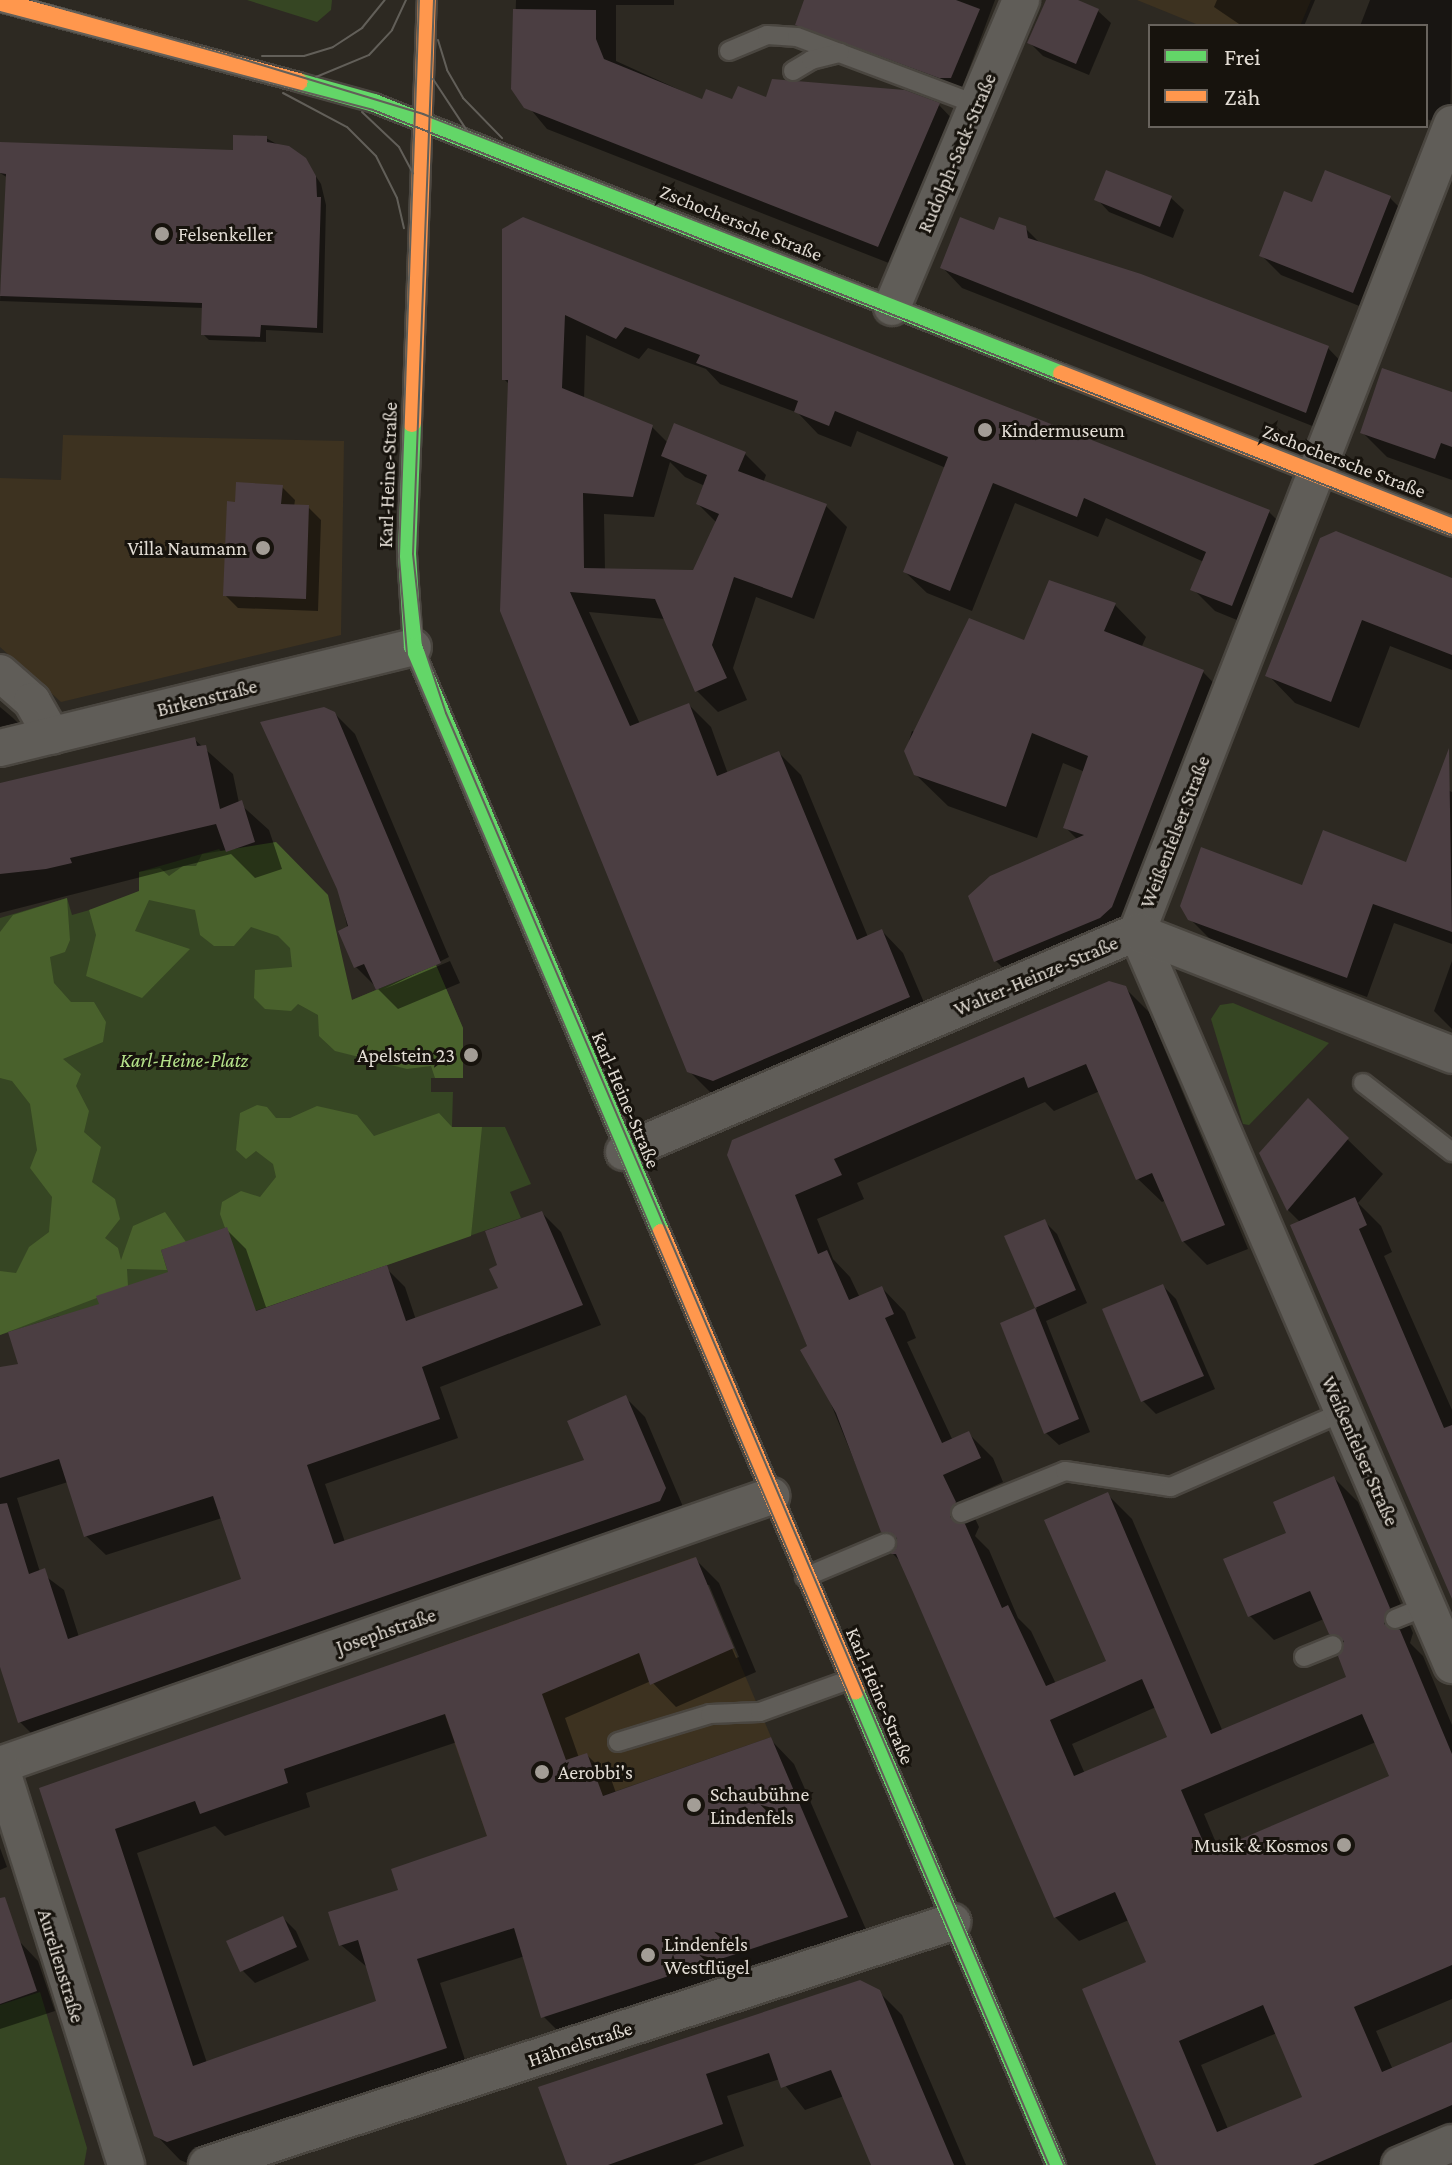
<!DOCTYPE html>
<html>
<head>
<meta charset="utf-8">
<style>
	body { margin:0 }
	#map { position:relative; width:1452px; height:2165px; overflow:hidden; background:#2d2922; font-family:"Crimson Pro",serif }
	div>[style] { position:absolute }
	.built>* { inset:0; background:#3d3220 }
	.green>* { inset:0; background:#364623 }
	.forest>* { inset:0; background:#49612c }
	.shadow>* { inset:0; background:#0007 }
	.building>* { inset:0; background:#4b3e42 }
	.roads { filter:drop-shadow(2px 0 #4a4640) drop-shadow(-2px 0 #4a4640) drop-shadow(0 2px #4a4640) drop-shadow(0 -2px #4a4640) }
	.lane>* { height:18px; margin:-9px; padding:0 9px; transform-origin:9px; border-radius:9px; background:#605d58 }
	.street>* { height:36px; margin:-18px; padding:0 18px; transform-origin:18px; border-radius:18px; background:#605d58 }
	.fast>* { height:18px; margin:-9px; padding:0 9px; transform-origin:9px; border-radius:9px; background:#63d668 }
	.slow>* { height:18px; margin:-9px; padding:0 9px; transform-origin:9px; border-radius:9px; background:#ff974d }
	.tram>* { height:2px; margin:-1px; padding:0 1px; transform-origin:1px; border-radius:1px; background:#625f59 }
	.dots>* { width:22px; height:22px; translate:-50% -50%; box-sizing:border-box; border:4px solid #17130d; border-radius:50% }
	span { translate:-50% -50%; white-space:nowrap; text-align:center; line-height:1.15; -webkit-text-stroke:6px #17130d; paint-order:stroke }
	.street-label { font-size:20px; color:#e2dcd4 }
	.poi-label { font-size:20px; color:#e2dcd4 }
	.left { translate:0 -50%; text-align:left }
	.right { translate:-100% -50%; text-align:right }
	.park-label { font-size:20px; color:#b5e28a; font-style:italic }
	.legend { position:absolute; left:1148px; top:24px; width:280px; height:104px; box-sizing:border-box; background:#17130d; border:2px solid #68635d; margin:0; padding:10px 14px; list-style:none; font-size:24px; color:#e2dcd4 }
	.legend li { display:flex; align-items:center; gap:16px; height:40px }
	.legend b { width:40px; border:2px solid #68635d }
</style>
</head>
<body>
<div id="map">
	<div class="built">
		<i style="clip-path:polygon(1137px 0,1311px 0,1300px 26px,1201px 26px)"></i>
		<i style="clip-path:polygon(63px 435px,344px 441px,341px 635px,61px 702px,0 647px,0 478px,61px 480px)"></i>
		<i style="clip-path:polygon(695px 1557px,771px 1737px,487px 1836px,423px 1653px)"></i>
	</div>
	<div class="green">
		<i style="clip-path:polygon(247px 0,332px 0,331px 10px,317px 22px)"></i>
		<i style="clip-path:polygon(219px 849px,352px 1000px,436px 965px,463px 1028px,463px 1078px,431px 1078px,431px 1092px,453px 1092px,452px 1127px,505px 1127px,531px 1184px,510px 1192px,521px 1218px,255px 1311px,227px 1228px,110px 1338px,59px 1316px,0 1335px,0 918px,67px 898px,72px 915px,114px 903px,139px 891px,139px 872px)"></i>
		<i style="clip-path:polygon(1233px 1003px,1329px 1043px,1249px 1125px,1243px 1124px,1211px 1019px,1220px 1005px)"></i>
		<i style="clip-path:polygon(40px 1992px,87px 2148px,84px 2165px,0 2165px,0 2005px)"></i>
	</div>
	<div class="forest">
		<i style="clip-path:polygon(276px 842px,328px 895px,352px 1000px,436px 965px,463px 1028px,463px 1078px,435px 1078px,431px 1066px,407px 1069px,335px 1051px,319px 1036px,318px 1015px,298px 1004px,291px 1011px,265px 1009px,254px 998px,255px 970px,292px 967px,290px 948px,278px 936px,251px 927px,234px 946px,214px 946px,200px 935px,195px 910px,149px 900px,135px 931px,190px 949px,142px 998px,86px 976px,96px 935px,89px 910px,139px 891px,139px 872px,160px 868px,169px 876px,183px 866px,196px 866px,202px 854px)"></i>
		<i style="clip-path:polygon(67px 898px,70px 940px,65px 952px,50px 957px,54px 983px,71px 1002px,94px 1002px,106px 1022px,103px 1042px,63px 1059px,81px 1074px,76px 1086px,89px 1111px,84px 1132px,101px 1147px,92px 1182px,115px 1199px,120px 1219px,105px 1238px,118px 1248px,121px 1260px,133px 1226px,165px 1212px,186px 1242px,161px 1250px,167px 1270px,127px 1269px,128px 1286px,0 1335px,0 1271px,16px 1273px,29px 1247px,49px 1232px,52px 1197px,30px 1168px,37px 1150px,30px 1104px,12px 1081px,0 1078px,0 932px,13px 915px)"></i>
		<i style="clip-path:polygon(257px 1105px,267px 1107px,276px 1118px,290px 1118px,317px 1106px,357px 1115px,374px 1136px,439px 1113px,452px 1127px,482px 1127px,471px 1236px,255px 1311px,220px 1214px,222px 1202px,241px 1191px,260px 1197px,276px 1177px,273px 1164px,256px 1151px,246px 1159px,236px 1150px,240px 1113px)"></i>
	</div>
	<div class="shadow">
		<i style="clip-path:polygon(516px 0,674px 0,674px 5px,616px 5px,616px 61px,704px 101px,939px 105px,959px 126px,899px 267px,547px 129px,513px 88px)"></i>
		<i style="clip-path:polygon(806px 0,995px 0,962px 88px,808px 36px,797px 24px)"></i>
		<i style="clip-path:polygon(1048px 0,1073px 0,1098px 11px,1111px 23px,1089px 75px,1043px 56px,1030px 43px)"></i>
		<i style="clip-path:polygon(1217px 0,1315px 0,1304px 26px,1242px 26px,1214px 7px)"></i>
		<i style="clip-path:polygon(1370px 0,1452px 0,1450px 126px,1426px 119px,1426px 26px,1360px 26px)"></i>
		<i style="clip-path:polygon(266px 138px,305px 160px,321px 184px,326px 205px,323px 333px,266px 330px,266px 342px,209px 340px,203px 334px,204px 308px,0 301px,8px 178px,0 173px,0 144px,234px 152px)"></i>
		<i style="clip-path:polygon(1171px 198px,1184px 210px,1173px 238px,1109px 212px,1097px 199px)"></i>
		<i style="clip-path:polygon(1390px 198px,1409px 217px,1372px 311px,1281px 275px,1261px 255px)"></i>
		<i style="clip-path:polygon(1025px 228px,1042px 245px,1328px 348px,1347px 368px,1325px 431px,962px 288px,943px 268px,995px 233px)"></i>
		<i style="clip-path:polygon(evenodd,504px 230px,1269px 512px,1291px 534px,1254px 627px,1215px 611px,1193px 589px,1204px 562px,1106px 518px,1098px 537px,1015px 503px,972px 611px,927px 593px,905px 572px,946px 468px,857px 431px,851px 447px,818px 434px,798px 413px,720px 384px,706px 369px,648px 348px,639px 359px,586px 335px,584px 399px,652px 427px,668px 443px,745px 454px,766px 475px,763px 483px,826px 506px,847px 527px,814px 619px,756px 597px,733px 668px,747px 700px,718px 712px,697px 691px,665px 619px,589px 612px,640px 724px,689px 705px,711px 727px,728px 774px,779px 753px,801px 775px,868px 937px,882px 931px,903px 953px,931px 1019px,736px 1102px,711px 1093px,689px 1071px,510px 385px,504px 379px,504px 230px,670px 462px,685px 477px,705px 486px,698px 504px,717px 523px,694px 573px,605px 570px,604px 514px,654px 517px,670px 462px)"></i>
		<i style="clip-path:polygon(1452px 395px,1452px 480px,1387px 457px,1363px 433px)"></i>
		<i style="clip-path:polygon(282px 487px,295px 500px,294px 507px,308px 507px,321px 520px,318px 611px,238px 608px,225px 595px,237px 504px)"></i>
		<i style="clip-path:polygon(1322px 540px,1452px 579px,1452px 670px,1390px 646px,1359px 728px,1295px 703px,1268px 675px)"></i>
		<i style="clip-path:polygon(1115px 605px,1146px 637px,1141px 648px,1203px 672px,1234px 704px,1143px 938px,1027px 992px,996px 961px,1078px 840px,1065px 827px,1085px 772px,1063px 763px,1037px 838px,948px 806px,915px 774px,906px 751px,912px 731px,918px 733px,1025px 643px)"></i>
		<i style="clip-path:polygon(0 707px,13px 718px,31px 736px,0 743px)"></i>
		<i style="clip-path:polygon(334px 713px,355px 734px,449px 957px,384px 989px,450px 961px,460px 983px,398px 1009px,356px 967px,339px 889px)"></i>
		<i style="clip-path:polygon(194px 739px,233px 774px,239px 803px,269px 830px,282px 869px,255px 878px,231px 854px,0 913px,0 785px)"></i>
		<i style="clip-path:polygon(1437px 786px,1452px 792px,1452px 944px,1394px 923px,1367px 997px,1210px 939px,1190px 919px,1407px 864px)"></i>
		<i style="clip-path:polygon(1452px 961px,1452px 1029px,1434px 1011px)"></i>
		<i style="clip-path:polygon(evenodd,1125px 988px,1149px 1012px,1248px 1249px,1207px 1265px,1183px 1241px,1166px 1200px,1162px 1202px,1138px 1179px,1100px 1091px,1054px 1111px,1045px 1102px,857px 1183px,864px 1199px,817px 1219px,833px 1259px,850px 1277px,860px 1298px,882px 1288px,905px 1312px,916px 1338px,907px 1342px,953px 1441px,969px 1434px,993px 1458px,1003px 1482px,966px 1499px,979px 1527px,975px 1536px,989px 1550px,1018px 1618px,1031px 1631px,1056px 1684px,1108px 1662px,1108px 1495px,1132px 1519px,1223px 1732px,1349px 1678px,1344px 1647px,1324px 1619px,1274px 1640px,1250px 1616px,1289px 1534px,1334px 1478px,1358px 1502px,1413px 1633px,1410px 1643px,1423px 1656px,1452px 1725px,1452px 1999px,1376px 2031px,1393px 2070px,1452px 2044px,1452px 2139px,1391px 2165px,1158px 2165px,1148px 1963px,1129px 1920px,1079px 1941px,1055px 1917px,902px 1563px,893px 1554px,896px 1544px,883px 1531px,729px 1155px,1125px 988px,1156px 1707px,1170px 1738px,1085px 1774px,1072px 1744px,1156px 1707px,1125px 988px,1376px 1742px,1391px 1777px,1219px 1850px,1204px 1814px,1376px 1742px,1125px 988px,1277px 2033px,1305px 2098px,1228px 2129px,1201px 2065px,1277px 2033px)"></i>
		<i style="clip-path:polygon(1308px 1101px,1383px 1174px,1358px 1203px,1381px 1226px,1392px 1252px,1384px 1256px,1452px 1410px,1452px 1596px,1301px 1223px,1288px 1210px,1261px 1153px)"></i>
		<i style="clip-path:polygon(evenodd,542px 1213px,561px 1232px,601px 1325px,440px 1387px,458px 1438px,325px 1484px,345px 1542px,587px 1461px,626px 1398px,645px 1417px,684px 1509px,39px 1741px,20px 1722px,0 1660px,0 1427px,101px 1305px,170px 1273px,227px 1230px,246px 1249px,267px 1310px,386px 1268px,405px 1287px,416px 1320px,500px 1289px,500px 1266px,542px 1213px,68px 1482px,86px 1536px,106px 1555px,222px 1518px,243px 1580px,79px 1637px,64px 1590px,40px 1572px,17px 1498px,68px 1482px)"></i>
		<i style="clip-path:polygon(1044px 1221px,1057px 1234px,1087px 1303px,1046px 1321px,1090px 1432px,1059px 1445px,1046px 1433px,1002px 1324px,1037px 1309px,1006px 1238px)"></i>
		<i style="clip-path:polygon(1163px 1286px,1176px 1299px,1215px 1389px,1156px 1414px,1143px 1401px)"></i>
		<i style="clip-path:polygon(evenodd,695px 1559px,719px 1583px,756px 1672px,676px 1707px,651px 1681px,565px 1718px,579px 1758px,587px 1755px,611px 1779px,616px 1793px,771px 1740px,794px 1764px,871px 1941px,567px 2040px,543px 2016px,525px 1956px,440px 1983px,469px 2072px,192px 2165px,180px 2160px,156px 2135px,42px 1789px,695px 1559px,705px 1585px,709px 1585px,739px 1657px,736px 1658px,705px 1585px,695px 1559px,457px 1742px,490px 1837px,400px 1891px,341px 1945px,368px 1968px,378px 2002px,207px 2063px,137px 1853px,215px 1826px,225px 1836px,310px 1807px,306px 1793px,457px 1742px)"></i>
		<i style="clip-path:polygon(0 1848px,7px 1867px,0 1870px)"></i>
		<i style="clip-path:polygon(283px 1918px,296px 1931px,309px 1960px,255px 1983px,242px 1970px)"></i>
		<i style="clip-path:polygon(19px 1941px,38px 1961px,55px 2011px,0 2029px,0 1948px)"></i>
		<i style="clip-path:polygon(879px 1992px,902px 2015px,966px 2165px,873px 2165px,844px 2096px,805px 2110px,780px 2079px,727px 2096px,744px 2146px,693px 2165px,569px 2165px,541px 2088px)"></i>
	</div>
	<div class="building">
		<i style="clip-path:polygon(804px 0,956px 0,980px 9px,951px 78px,939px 78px,795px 25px)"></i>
		<i style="clip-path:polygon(1046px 0,1078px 0,1099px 9px,1076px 64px,1027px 43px)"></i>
		<i style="clip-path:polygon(513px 9px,596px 10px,596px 39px,604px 59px,702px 99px,706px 89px,732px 99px,738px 86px,766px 97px,772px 79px,905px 90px,940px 103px,878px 247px,524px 108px,511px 89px)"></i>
		<i style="clip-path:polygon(233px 135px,267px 136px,267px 142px,289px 146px,306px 158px,316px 176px,317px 197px,321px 197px,317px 328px,261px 325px,260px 337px,201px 335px,202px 303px,0 296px,6px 174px,0 173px,0 142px,233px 150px)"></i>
		<i style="clip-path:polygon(1106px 170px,1172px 196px,1160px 227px,1094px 200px)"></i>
		<i style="clip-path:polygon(1325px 170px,1391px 196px,1353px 293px,1259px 256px,1284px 191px,1312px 202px)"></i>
		<i style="clip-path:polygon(523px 217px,1270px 510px,1232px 606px,1190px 590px,1206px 552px,1084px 498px,1077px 517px,993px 483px,950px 591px,903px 572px,948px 457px,835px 411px,829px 426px,794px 412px,798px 401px,696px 363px,700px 355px,625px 327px,616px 339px,565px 315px,562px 388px,653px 425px,633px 497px,583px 493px,584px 568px,693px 570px,719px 514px,696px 504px,707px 475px,661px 456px,674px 423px,746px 452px,738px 471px,827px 504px,792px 598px,734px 577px,712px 645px,727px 678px,695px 692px,655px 599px,570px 592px,630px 726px,689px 703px,717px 776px,779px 751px,857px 940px,882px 929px,910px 997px,713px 1081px,687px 1072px,500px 611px,508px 380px,502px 380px,502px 229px)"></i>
		<i style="clip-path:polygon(960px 217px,994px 230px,999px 217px,1026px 226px,1028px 238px,1141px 274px,1329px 346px,1306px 413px,940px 268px)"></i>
		<i style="clip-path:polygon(1382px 368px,1452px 392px,1452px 447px,1441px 443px,1435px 459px,1360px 433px)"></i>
		<i style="clip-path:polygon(236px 482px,283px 485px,281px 504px,309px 505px,306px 599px,223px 596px,227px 501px,235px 502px)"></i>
		<i style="clip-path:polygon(1336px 531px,1452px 578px,1452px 655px,1362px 620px,1331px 702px,1265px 676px,1320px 538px)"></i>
		<i style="clip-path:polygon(1049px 580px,1116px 603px,1104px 631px,1204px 670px,1112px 907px,1100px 918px,994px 962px,968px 896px,990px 876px,1084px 835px,1063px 828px,1088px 756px,1032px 733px,1006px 807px,914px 775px,904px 751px,969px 618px,1024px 640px)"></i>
		<i style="clip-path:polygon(324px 707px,335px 712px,441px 963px,376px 990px,364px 964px,354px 968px,338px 931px,348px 926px,337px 889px,260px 722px)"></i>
		<i style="clip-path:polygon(195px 737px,197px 746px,206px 745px,220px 809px,242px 800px,255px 842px,226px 852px,216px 824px,70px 858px,72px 863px,46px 869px,0 874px,0 783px)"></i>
		<i style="clip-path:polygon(1449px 748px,1452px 932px,1373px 904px,1347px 978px,1188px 920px,1180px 906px,1201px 847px,1302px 885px,1323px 830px,1406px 862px)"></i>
		<i style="clip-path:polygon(evenodd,1109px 981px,1126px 986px,1225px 1225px,1182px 1242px,1152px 1173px,1136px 1180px,1086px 1064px,1028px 1088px,1024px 1077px,834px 1159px,842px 1175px,795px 1195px,818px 1254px,827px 1250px,849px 1300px,882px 1286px,894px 1314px,885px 1318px,942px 1443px,969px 1431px,981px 1458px,943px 1475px,956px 1502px,950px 1517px,965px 1524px,1002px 1608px,1008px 1605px,1046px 1686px,1106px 1661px,1044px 1520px,1108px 1492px,1211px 1734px,1346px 1677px,1338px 1656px,1344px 1641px,1329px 1634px,1310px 1591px,1248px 1617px,1223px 1559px,1286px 1533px,1273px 1502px,1334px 1476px,1390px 1608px,1384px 1624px,1400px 1630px,1452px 1754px,1452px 1965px,1354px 2007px,1382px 2072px,1452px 2042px,1452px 2105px,1313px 2165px,1156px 2165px,1082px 1989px,1146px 1962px,1115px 1892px,1054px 1918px,913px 1592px,896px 1554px,891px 1554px,897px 1538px,881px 1532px,836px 1413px,800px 1350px,807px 1346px,727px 1155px,732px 1140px,1109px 981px,1142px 1679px,1167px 1737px,1074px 1776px,1050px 1720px,1142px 1679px,1109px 981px,1362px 1714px,1389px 1776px,1208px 1853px,1181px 1790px,1362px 1714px,1109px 981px,1263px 2005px,1302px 2097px,1217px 2132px,1179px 2041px,1263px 2005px)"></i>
		<i style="clip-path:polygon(1308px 1098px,1349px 1138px,1287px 1211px,1259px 1153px)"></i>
		<i style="clip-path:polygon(1355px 1197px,1367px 1225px,1359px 1229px,1380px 1278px,1444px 1428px,1452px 1425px,1452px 1599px,1290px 1225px)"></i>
		<i style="clip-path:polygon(542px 1211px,583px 1305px,422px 1367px,440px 1419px,307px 1465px,334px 1544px,584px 1460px,567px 1421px,626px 1395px,666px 1488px,660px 1501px,18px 1723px,0 1667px,0 1504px,7px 1503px,29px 1574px,45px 1568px,68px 1639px,241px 1579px,213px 1496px,84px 1537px,59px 1459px,0 1478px,0 1367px,18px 1364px,8px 1332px,99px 1304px,96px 1296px,168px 1272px,161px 1250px,227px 1227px,256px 1311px,387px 1265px,406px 1321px,498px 1288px,489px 1269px,497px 1265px,485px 1231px)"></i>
		<i style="clip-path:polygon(1045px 1219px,1076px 1290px,1035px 1308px,1004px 1236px)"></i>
		<i style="clip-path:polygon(1163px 1284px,1204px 1376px,1141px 1402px,1102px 1309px)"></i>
		<i style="clip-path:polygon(1035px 1308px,1079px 1419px,1044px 1434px,1000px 1323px)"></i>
		<i style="clip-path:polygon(evenodd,696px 1557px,734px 1648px,650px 1685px,639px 1653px,542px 1694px,566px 1760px,587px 1753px,603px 1796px,771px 1737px,848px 1917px,541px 2018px,514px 1928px,417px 1959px,447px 2048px,167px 2142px,154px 2136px,39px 1788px,696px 1557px,445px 1714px,487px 1836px,391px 1869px,398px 1890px,328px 1912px,339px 1946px,358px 1940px,376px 2001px,193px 2066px,115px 1829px,195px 1801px,200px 1814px,288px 1783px,284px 1769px,445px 1714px)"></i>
		<i style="clip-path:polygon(5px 1897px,37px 1991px,0 2004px,0 1898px)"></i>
		<i style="clip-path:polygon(283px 1916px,297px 1947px,240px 1972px,226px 1941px)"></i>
		<i style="clip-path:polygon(860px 1980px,880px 1990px,954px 2165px,871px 2165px,831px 2070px,781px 2088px,769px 2053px,706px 2074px,723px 2124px,608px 2165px,567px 2165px,538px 2087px)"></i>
	</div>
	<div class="roads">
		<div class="lane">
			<i style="left:729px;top:51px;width:41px;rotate:-22.8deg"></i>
			<i style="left:767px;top:35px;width:30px;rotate:4deg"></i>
			<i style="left:797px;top:37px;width:193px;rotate:20.6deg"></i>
			<i style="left:793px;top:71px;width:21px;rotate:-31deg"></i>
			<i style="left:811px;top:60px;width:30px;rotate:-14deg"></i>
			<i style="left:1363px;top:1083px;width:113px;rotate:37.8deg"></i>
			<i style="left:961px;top:1513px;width:112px;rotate:-22deg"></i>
			<i style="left:1065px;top:1471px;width:107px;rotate:8.6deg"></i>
			<i style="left:1171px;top:1487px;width:188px;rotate:-23.6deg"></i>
			<i style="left:805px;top:1577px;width:88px;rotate:-22.8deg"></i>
			<i style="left:1395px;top:1619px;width:35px;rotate:-22deg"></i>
			<i style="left:1304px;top:1657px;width:31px;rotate:-22deg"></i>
			<i style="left:618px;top:1742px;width:96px;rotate:-16.9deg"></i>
			<i style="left:710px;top:1714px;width:50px;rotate:-2.3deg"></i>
			<i style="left:760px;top:1712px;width:95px;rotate:-19.8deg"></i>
		</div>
		<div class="street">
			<i style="left:1452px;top:124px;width:867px;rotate:111.3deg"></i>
			<i style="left:1137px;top:932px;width:798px;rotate:66.74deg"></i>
			<i style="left:892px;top:307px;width:333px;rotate:-67.2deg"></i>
			<i style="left:0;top:673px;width:43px;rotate:41.2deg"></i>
			<i style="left:32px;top:701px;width:40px;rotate:60.3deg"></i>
			<i style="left:0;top:748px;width:425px;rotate:-13.7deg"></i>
			<i style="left:624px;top:1152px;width:558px;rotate:-23.21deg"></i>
			<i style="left:1137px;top:932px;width:338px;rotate:21.3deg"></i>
			<i style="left:0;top:1765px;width:817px;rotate:-19.23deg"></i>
			<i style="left:0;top:1765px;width:419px;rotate:72.5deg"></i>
			<i style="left:207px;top:2165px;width:784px;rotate:-18.07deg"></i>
			<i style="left:1400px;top:2165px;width:56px;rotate:-22.9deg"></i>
		</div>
		<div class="fast">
			<i style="left:298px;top:82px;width:79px;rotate:15.4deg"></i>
			<i style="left:374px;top:103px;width:739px;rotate:21.5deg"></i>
			<i style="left:412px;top:423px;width:131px;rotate:92.2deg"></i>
			<i style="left:407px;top:554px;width:93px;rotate:86.3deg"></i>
			<i style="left:413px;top:647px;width:636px;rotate:67.06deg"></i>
			<i style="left:855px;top:1691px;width:515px;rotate:67.02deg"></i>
		</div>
		<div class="slow">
			<i style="left:0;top:2px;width:309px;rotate:15deg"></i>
			<i style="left:1062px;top:374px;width:419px;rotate:21.4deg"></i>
			<i style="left:412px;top:423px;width:423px;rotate:-88deg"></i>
			<i style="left:661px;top:1233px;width:497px;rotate:67deg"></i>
		</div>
	</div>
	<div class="tram">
		<i style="left:32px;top:0;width:214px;rotate:15.7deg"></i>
		<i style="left:419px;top:0;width:557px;rotate:92.06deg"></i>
		<i style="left:399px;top:557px;width:98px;rotate:85.3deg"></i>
		<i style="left:407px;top:655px;width:1641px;rotate:66.97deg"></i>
		<i style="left:434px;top:0;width:554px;rotate:92.17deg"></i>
		<i style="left:413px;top:554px;width:91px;rotate:83.7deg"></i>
		<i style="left:423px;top:644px;width:73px;rotate:71.6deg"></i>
		<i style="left:446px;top:713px;width:1578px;rotate:66.94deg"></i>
		<i style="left:0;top:12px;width:386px;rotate:14.7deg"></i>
		<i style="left:373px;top:110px;width:1160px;rotate:21.5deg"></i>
		<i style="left:438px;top:40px;width:31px;rotate:73deg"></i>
		<i style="left:447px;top:70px;width:32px;rotate:60deg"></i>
		<i style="left:463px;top:98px;width:56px;rotate:45.7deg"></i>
		<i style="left:229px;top:55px;width:203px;rotate:16.9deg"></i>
		<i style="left:423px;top:114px;width:1105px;rotate:21.39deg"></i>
		<i style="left:262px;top:56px;width:42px"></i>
		<i style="left:304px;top:56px;width:30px;rotate:-17deg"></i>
		<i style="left:333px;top:47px;width:35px;rotate:-33deg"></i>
		<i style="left:362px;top:28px;width:36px;rotate:-51deg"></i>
		<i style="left:316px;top:77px;width:57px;rotate:-22.5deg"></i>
		<i style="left:369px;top:55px;width:34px;rotate:-47deg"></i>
		<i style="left:392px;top:30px;width:33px;rotate:-65deg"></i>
		<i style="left:433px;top:79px;width:60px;rotate:56.6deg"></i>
		<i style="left:283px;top:93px;width:72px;rotate:28deg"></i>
		<i style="left:347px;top:127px;width:41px;rotate:45deg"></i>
		<i style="left:376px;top:156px;width:47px;rotate:63.4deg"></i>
		<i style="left:397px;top:198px;width:31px;rotate:77deg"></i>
		<i style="left:362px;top:112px;width:51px;rotate:43.4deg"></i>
		<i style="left:399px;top:147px;width:30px;rotate:62deg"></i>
	</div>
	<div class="dots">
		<i style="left:162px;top:234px;background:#a39d96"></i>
		<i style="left:985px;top:430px;background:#a39d96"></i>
		<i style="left:263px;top:548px;background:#a39d96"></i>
		<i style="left:471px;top:1055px;background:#a39d96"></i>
		<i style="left:542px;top:1772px;background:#a39d96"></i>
		<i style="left:694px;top:1805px;background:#a39d96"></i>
		<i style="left:1344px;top:1845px;background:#a39d96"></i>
		<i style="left:648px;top:1955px;background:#a39d96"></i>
	</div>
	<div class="street-label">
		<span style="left:957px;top:153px;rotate:-67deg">Rudolph-Sack-Straße</span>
		<span style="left:741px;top:223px;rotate:22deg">Zschochersche Straße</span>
		<span style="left:1344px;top:461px;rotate:21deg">Zschochersche Straße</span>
		<span style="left:388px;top:475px;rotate:-88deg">Karl-Heine-Straße</span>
		<span style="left:207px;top:698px;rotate:-14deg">Birkenstraße</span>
		<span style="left:1175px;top:832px;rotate:-69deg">Weißenfelser Straße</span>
		<span style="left:1036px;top:976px;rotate:-23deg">Walter-Heinze-Straße</span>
		<span style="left:626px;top:1100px;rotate:67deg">Karl-Heine-Straße</span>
		<span style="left:1360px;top:1451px;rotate:66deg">Weißenfelser Straße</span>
		<span style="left:386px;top:1631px;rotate:-19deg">Josephstraße</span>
		<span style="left:880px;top:1696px;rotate:67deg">Karl-Heine-Straße</span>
		<span style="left:61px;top:1966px;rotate:73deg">Aurelienstraße</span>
		<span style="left:580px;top:2044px;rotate:-18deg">Hähnelstraße</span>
	</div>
	<div class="poi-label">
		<span class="left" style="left:178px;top:234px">Felsenkeller</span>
		<span class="left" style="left:1001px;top:430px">Kindermuseum</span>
		<span class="right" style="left:247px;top:548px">Villa Naumann</span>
		<span class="right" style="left:455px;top:1055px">Apelstein 23</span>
		<span class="left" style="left:558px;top:1772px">Aerobbi's</span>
		<span class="left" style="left:710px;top:1806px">Schaubühne<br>Lindenfels</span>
		<span class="right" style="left:1328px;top:1845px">Musik &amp; Kosmos</span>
		<span class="left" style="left:664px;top:1956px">Lindenfels<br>Westflügel</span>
	</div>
	<div class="park-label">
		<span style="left:184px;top:1060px">Karl-Heine-Platz</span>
	</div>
	<ul class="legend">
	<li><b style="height:10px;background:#63d668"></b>Frei</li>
	<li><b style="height:10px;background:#ff974d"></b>Zäh</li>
	</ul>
</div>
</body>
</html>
